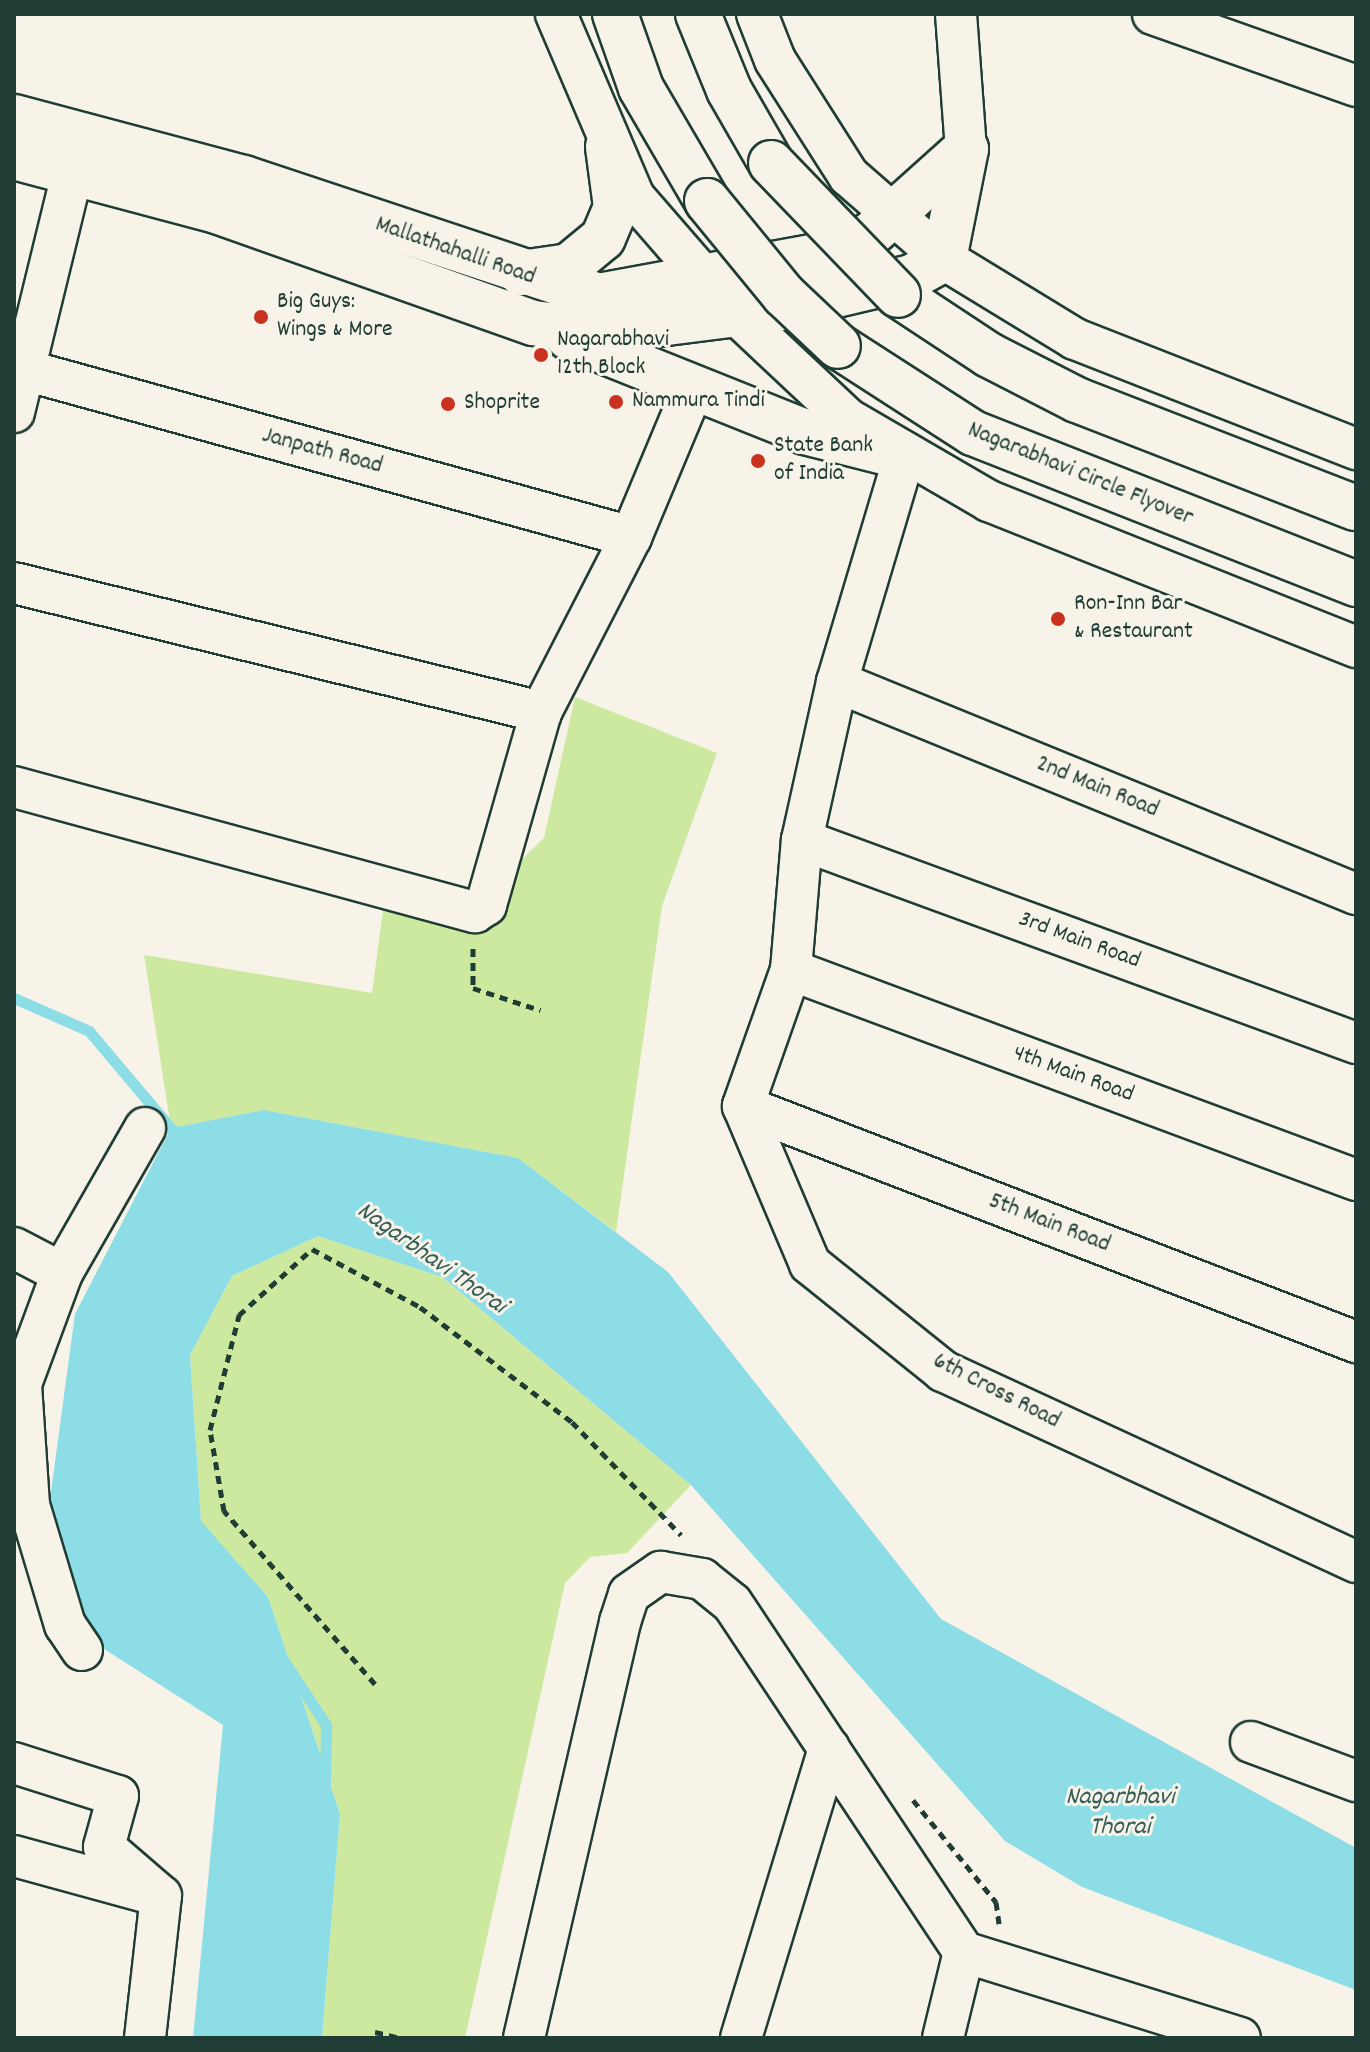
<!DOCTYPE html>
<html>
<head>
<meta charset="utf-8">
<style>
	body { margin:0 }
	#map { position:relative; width:1370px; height:2052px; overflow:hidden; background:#f7f3e8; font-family:Dekko,sans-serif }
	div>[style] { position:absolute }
	.green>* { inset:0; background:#cde9a0 }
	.water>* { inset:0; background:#8cdde5 }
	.stream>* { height:11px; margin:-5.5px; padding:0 5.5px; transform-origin:5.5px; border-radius:5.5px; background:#8cdde5 }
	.path>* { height:5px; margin-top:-2.5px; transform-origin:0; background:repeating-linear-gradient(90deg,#1f3d34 0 8px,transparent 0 14px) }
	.roads { filter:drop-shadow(2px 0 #1f3d34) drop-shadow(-2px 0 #1f3d34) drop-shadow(0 2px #1f3d34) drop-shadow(0 -2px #1f3d34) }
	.minor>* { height:40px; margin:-20px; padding:0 20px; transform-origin:20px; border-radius:20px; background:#f7f3e8 }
	.major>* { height:44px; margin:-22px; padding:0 22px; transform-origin:22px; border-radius:22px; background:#f7f3e8 }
	.highway>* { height:44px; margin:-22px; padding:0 22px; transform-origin:22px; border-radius:22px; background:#f7f3e8 }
	.bridges { filter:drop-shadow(2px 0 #1f3d34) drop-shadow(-2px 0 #1f3d34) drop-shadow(0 2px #1f3d34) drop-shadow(0 -2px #1f3d34) }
	.highway-bridge>* { height:44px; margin:-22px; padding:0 22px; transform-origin:22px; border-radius:22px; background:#f7f3e8 }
	.dots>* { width:22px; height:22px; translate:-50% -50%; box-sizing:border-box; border:4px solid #f7f3e8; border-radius:50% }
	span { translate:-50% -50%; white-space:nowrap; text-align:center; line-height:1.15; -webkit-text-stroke:6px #f7f3e8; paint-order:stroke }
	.street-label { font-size:24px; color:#1f3d34 }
	.poi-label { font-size:24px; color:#1f3d34 }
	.left { translate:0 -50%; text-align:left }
	.water-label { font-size:26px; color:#355d57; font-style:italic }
	.frame { position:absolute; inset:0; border:16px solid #1f3d34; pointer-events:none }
</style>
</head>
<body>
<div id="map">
	<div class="green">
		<i style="clip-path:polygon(575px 697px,717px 753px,662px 906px,616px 1232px,518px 1158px,264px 1110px,171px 1128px,144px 955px,372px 993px,383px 910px,464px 915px,544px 838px)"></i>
		<i style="clip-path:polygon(318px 1236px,442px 1277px,691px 1485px,627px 1553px,590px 1557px,565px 1583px,465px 2038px,322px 2038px,340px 1814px,268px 1597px,201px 1522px,190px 1355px,232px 1276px)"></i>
	</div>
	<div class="water">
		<i style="clip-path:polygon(264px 1110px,518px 1158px,668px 1272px,941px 1619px,1356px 1848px,1356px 1990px,1082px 1887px,1005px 1841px,691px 1485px,442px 1277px,318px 1236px,232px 1276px,190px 1355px,201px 1521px,268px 1597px,340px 1814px,322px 2038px,193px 2038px,223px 1725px,90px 1640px,49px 1523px,50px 1499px,75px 1314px,171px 1128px)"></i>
	</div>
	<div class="stream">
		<i style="left:14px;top:998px;width:82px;rotate:23.7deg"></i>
		<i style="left:89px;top:1031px;width:141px;rotate:49.9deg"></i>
		<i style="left:284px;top:1661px;width:77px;rotate:56.7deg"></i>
		<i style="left:326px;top:1725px;width:58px;rotate:91deg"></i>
	</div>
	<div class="path">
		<i style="left:473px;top:948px;width:40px;rotate:90deg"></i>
		<i style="left:473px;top:988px;width:71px;rotate:18.2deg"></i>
		<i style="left:375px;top:1684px;width:230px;rotate:-131.1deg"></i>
		<i style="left:224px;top:1511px;width:82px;rotate:-99.8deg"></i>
		<i style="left:210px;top:1430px;width:119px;rotate:-75.8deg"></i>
		<i style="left:239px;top:1315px;width:98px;rotate:-42.1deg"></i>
		<i style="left:312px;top:1249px;width:123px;rotate:28.2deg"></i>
		<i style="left:420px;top:1307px;width:191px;rotate:37.1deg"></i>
		<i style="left:572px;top:1422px;width:157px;rotate:46deg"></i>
		<i style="left:913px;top:1800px;width:132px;rotate:50.9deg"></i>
		<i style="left:996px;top:1902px;width:22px;rotate:82deg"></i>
		<i style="left:375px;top:2032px;width:27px;rotate:13deg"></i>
	</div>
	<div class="roads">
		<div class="minor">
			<i style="left:556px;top:14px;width:199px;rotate:66.9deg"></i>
			<i style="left:634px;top:197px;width:154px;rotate:49deg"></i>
			<i style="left:735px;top:313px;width:155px;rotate:43.2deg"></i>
			<i style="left:848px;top:419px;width:163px;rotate:30.2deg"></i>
			<i style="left:989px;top:501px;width:395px;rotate:21.7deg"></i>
			<i style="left:757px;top:14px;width:49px;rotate:68.6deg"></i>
			<i style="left:775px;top:60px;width:138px;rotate:57.5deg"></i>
			<i style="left:849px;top:176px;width:126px;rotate:41.1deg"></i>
			<i style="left:944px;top:259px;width:153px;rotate:31.4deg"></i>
			<i style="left:1075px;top:339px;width:302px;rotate:21.4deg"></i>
			<i style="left:956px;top:14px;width:135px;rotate:85.8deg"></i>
			<i style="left:1153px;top:14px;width:215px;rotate:19.5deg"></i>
			<i style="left:14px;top:367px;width:640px;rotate:15.4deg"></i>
			<i style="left:14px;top:412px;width:249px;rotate:-76.3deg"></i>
			<i style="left:14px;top:583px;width:543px;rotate:13.75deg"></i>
			<i style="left:837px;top:682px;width:561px;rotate:22.22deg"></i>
			<i style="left:14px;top:787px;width:478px;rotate:15.2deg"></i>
			<i style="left:475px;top:912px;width:13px;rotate:-32deg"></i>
			<i style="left:486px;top:905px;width:201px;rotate:-74.1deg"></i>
			<i style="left:541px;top:712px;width:197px;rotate:-62.8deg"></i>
			<i style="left:631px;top:537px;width:160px;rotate:-67.3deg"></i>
			<i style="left:802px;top:840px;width:590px;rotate:20.12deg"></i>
			<i style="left:791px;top:970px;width:603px;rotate:20.39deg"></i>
			<i style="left:743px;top:1106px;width:172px;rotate:67deg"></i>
			<i style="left:810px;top:1264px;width:171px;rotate:38.8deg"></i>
			<i style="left:943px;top:1371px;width:455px;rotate:24.8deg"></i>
			<i style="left:743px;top:1106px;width:144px;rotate:-70.6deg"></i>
			<i style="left:791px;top:970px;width:130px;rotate:-85.2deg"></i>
			<i style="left:802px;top:840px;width:162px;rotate:-77.5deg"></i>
			<i style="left:837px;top:682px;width:235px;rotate:-73.4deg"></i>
			<i style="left:743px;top:1106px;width:657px;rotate:21.06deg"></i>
			<i style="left:14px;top:1248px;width:54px;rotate:27.5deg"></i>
			<i style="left:82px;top:1650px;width:30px;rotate:-124deg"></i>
			<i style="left:65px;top:1625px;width:125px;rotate:-106.7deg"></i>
			<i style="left:29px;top:1505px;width:121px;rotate:-93.8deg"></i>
			<i style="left:21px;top:1384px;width:118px;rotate:-69.7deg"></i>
			<i style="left:62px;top:1273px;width:167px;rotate:-60.2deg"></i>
			<i style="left:1251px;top:1742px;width:112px;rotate:20.4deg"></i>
			<i style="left:14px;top:1763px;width:109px;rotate:17.6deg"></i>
			<i style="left:118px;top:1796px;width:53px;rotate:105.4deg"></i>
			<i style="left:104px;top:1847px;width:75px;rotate:40.7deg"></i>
			<i style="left:14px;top:1856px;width:140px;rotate:15.3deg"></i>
			<i style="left:145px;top:2038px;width:143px;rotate:-83.6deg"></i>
			<i style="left:524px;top:2038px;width:427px;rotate:-77deg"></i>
			<i style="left:620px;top:1622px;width:29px;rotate:-72deg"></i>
			<i style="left:629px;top:1594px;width:39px;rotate:-35deg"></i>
			<i style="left:661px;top:1572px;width:42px;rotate:9.7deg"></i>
			<i style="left:702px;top:1579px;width:38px;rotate:39deg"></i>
			<i style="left:732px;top:1603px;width:419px;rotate:56.4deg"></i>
			<i style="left:964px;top:1952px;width:289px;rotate:17.3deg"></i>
			<i style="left:741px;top:2038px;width:303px;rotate:-73.1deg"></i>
			<i style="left:943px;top:2038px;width:89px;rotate:-76.3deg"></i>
		</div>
		<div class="major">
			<i style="left:14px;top:117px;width:238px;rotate:14.9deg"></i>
			<i style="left:244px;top:178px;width:374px;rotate:18.4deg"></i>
			<i style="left:599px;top:296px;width:244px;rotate:-10.4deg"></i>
			<i style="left:839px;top:252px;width:35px;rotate:-29deg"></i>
			<i style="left:870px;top:235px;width:129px;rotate:-41.9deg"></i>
			<i style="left:966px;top:149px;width:112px;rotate:101.3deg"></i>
			<i style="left:944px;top:259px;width:37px;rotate:151deg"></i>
			<i style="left:912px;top:277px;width:139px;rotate:166.7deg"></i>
			<i style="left:777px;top:309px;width:176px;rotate:172.8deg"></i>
			<i style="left:602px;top:331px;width:69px;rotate:-173.4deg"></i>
			<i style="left:533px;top:323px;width:335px;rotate:-160.5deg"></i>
			<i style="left:217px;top:211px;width:210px;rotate:-165.1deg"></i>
			<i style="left:521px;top:273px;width:49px;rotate:-8.3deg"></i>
			<i style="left:569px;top:266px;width:44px;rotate:-39.5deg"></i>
			<i style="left:603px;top:238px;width:34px;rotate:-67deg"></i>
			<i style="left:616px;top:207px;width:61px;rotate:-97.6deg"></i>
			<i style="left:568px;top:337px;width:255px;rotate:21.8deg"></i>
			<i style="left:805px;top:432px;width:102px;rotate:14.2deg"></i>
		</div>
		<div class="highway">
			<i style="left:615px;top:14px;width:78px;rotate:70.6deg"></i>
			<i style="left:641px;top:88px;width:131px;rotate:59.7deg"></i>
			<i style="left:698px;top:14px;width:82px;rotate:67.8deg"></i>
			<i style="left:729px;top:90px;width:84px;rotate:60.1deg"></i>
			<i style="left:898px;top:295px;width:109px;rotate:33.4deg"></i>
			<i style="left:989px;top:355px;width:99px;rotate:27.1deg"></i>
			<i style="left:1077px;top:400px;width:299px;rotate:21.2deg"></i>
			<i style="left:838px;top:346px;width:161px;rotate:32.8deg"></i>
			<i style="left:973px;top:433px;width:412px;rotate:21.5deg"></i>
		</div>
	</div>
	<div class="bridges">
		<div class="highway-bridge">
			<i style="left:771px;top:163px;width:183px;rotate:46.1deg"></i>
			<i style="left:707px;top:201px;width:122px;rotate:50.7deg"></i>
			<i style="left:784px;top:295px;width:74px;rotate:43.4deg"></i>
		</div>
	</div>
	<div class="dots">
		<i style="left:261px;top:317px;background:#c8321e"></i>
		<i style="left:541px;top:355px;background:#c8321e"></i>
		<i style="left:616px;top:402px;background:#c8321e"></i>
		<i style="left:448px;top:404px;background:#c8321e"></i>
		<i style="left:758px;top:461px;background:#c8321e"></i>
		<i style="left:1058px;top:619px;background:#c8321e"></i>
	</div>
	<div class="street-label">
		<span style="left:455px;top:252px;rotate:19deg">Mallathahalli Road</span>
		<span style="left:322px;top:452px;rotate:15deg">Janpath Road</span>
		<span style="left:1080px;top:475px;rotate:22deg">Nagarabhavi Circle Flyover</span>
		<span style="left:1097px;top:788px;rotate:22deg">2nd Main Road</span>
		<span style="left:1079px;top:941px;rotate:20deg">3rd Main Road</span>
		<span style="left:1073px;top:1075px;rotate:20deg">4th Main Road</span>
		<span style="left:1049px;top:1224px;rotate:21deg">5th Main Road</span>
		<span style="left:996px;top:1392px;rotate:27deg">6th Cross Road</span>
	</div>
	<div class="poi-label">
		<span class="left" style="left:277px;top:317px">Big Guys:<br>Wings &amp; More</span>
		<span class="left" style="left:557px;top:355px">Nagarabhavi<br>12th Block</span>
		<span class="left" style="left:632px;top:402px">Nammura Tindi</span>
		<span class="left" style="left:464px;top:404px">Shoprite</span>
		<span class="left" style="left:774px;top:461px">State Bank<br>of India</span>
		<span class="left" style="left:1074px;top:619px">Ron-Inn Bar<br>&amp; Restaurant</span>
	</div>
	<div class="water-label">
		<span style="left:431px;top:1259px;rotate:35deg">Nagarbhavi Thorai</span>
		<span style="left:1120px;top:1813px">Nagarbhavi<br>Thorai</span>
	</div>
	<div class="frame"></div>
</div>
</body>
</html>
